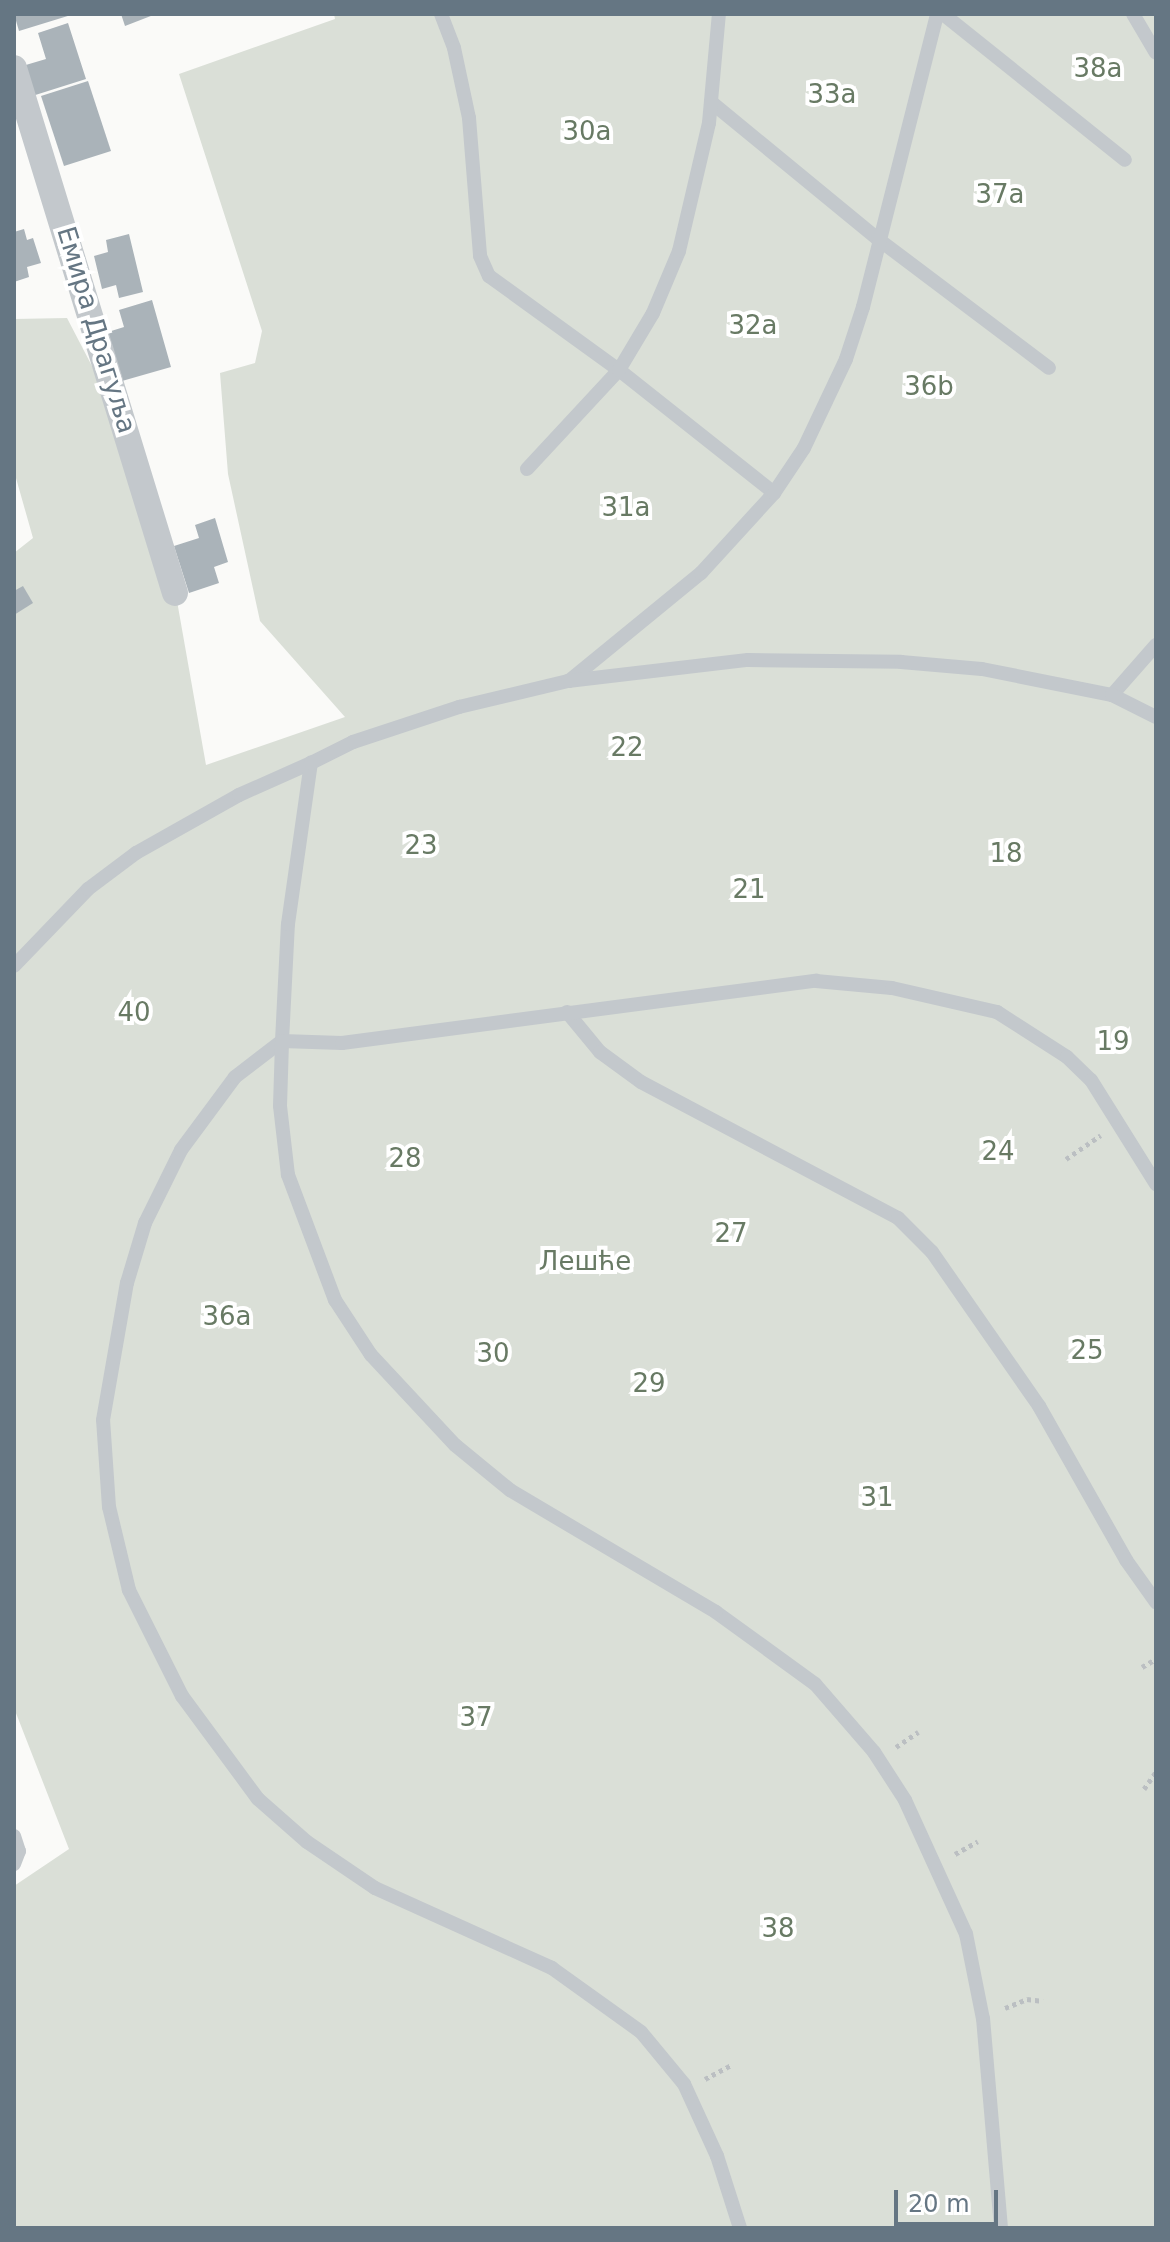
<!DOCTYPE html>
<html>
<head>
<meta charset="utf-8">
<style>
	body { margin:0 }
	#map { position:relative; width:1170px; height:2242px; overflow:hidden; background:#fafaf8; font-family:"DejaVu Sans",sans-serif }
	div>[style] { position:absolute }
	.green>* { inset:0; background:#dadfd7 }
	.building>* { inset:0; background:#aab3b9 }
	.path>* { height:5px; margin-top:-2.5px; transform-origin:0; background:repeating-linear-gradient(90deg,#bbbfc2 0 4px,transparent 0 8px) }
	.lane>* { height:14px; margin:-7px; padding:0 7px; transform-origin:7px; border-radius:7px; background:#c3c8cc }
	.street>* { height:26px; margin:-13px; padding:0 13px; transform-origin:13px; border-radius:13px; background:#c3c8cc }
	span { translate:-50% -50%; white-space:nowrap; text-align:center; line-height:1.15; -webkit-text-stroke:8px #fff; paint-order:stroke }
	.park-label { font-size:26px; color:#687a64 }
	.street-label { font-size:26px; color:#657683 }
	.frame { position:absolute; inset:0; border:16px solid #657683; pointer-events:none }
	.scale { position:absolute; left:894px; top:2190px; width:104px; height:36px; box-sizing:border-box; border:4px solid #657683; border-top:0; padding-left:10px; font-size:24px; line-height:28px; white-space:nowrap; color:#657683; -webkit-text-stroke:6px #fff; paint-order:stroke }
</style>
</head>
<body>
<div id="map">
	<div class="green">
		<i style="clip-path:polygon(334px 14px,1156px 14px,1156px 2228px,14px 2228px,14px 1886px,69px 1849px,14px 1708px,14px 553px,33px 538px,14px 471px,14px 319px,67px 318px,132px 443px,177px 601px,206px 765px,345px 717px,260px 621px,228px 474px,220px 373px,255px 363px,262px 331px,179px 74px,335px 19px)"></i>
	</div>
	<div class="building">
		<i style="clip-path:polygon(14px 14px,71px 14px,71px 15px,19px 31px)"></i>
		<i style="clip-path:polygon(121px 14px,156px 14px,125px 26px)"></i>
		<i style="clip-path:polygon(68px 23px,86px 79px,29px 97px,19px 67px,46px 59px,38px 33px)"></i>
		<i style="clip-path:polygon(88px 81px,111px 151px,64px 166px,41px 96px)"></i>
		<i style="clip-path:polygon(24px 229px,27px 240px,33px 238px,41px 263px,27px 267px,29px 277px,14px 282px,14px 232px)"></i>
		<i style="clip-path:polygon(129px 234px,143px 292px,119px 298px,116px 285px,102px 289px,94px 256px,108px 252px,106px 240px)"></i>
		<i style="clip-path:polygon(152px 300px,171px 367px,122px 381px,108px 332px,124px 327px,119px 310px)"></i>
		<i style="clip-path:polygon(215px 518px,228px 562px,214px 567px,219px 583px,189px 593px,174px 546px,199px 538px,195px 525px)"></i>
		<i style="clip-path:polygon(23px 586px,33px 603px,14px 615px,14px 591px)"></i>
	</div>
	<div class="path">
		<i style="left:1066px;top:1159px;width:42px;rotate:-34.4deg"></i>
		<i style="left:1142px;top:1667px;width:16px;rotate:-30deg"></i>
		<i style="left:896px;top:1747px;width:27px;rotate:-34deg"></i>
		<i style="left:1144px;top:1789px;width:21px;rotate:-55deg"></i>
		<i style="left:955px;top:1854px;width:26px;rotate:-29deg"></i>
		<i style="left:1005px;top:2008px;width:24px;rotate:-22deg"></i>
		<i style="left:1027px;top:1999px;width:16px;rotate:7deg"></i>
		<i style="left:705px;top:2079px;width:30px;rotate:-28deg"></i>
	</div>
	<div class="lane">
		<i style="left:441px;top:14px;width:36px;rotate:69deg"></i>
		<i style="left:454px;top:48px;width:72px;rotate:77.9deg"></i>
		<i style="left:469px;top:118px;width:138px;rotate:85.4deg"></i>
		<i style="left:480px;top:256px;width:22px;rotate:66deg"></i>
		<i style="left:489px;top:276px;width:160px;rotate:35.9deg"></i>
		<i style="left:619px;top:370px;width:198px;rotate:38.4deg"></i>
		<i style="left:943px;top:14px;width:233px;rotate:38.7deg"></i>
		<i style="left:1133px;top:14px;width:45px;rotate:59.5deg"></i>
		<i style="left:711px;top:102px;width:216px;rotate:39.4deg"></i>
		<i style="left:878px;top:239px;width:214px;rotate:37deg"></i>
		<i style="left:527px;top:469px;width:135px;rotate:-47.1deg"></i>
		<i style="left:619px;top:370px;width:66px;rotate:-59.2deg"></i>
		<i style="left:653px;top:313px;width:67px;rotate:-67.2deg"></i>
		<i style="left:679px;top:251px;width:131px;rotate:-76.8deg"></i>
		<i style="left:709px;top:123px;width:109px;rotate:-84.8deg"></i>
		<i style="left:569px;top:681px;width:171px;rotate:-39.3deg"></i>
		<i style="left:701px;top:573px;width:108px;rotate:-47.6deg"></i>
		<i style="left:774px;top:493px;width:54px;rotate:-56.3deg"></i>
		<i style="left:804px;top:448px;width:98px;rotate:-64.7deg"></i>
		<i style="left:846px;top:359px;width:55px;rotate:-71.9deg"></i>
		<i style="left:863px;top:307px;width:302px;rotate:-75.8deg"></i>
		<i style="left:1112px;top:695px;width:67px;rotate:-48.7deg"></i>
		<i style="left:14px;top:966px;width:107px;rotate:-46.1deg"></i>
		<i style="left:88px;top:889px;width:60px;rotate:-36.9deg"></i>
		<i style="left:136px;top:853px;width:118px;rotate:-29.4deg"></i>
		<i style="left:239px;top:795px;width:79px;rotate:-24deg"></i>
		<i style="left:567px;top:1012px;width:52px;rotate:50.5deg"></i>
		<i style="left:600px;top:1052px;width:51px;rotate:36.2deg"></i>
		<i style="left:641px;top:1082px;width:291px;rotate:27.9deg"></i>
		<i style="left:898px;top:1218px;width:48px;rotate:45deg"></i>
		<i style="left:932px;top:1252px;width:188px;rotate:55.2deg"></i>
		<i style="left:1039px;top:1406px;width:177px;rotate:60.5deg"></i>
		<i style="left:1126px;top:1560px;width:52px;rotate:54.5deg"></i>
		<i style="left:14px;top:1836px;width:16px;rotate:72deg"></i>
		<i style="left:19px;top:1851px;width:14px;rotate:111deg"></i>
		<i style="left:740px;top:2228px;width:76px;rotate:-107.7deg"></i>
		<i style="left:717px;top:2156px;width:79px;rotate:-114.6deg"></i>
		<i style="left:684px;top:2084px;width:67px;rotate:-129.6deg"></i>
		<i style="left:641px;top:2032px;width:110px;rotate:-144.3deg"></i>
		<i style="left:552px;top:1968px;width:194px;rotate:-155.7deg"></i>
		<i style="left:375px;top:1888px;width:82px;rotate:-145.9deg"></i>
		<i style="left:307px;top:1842px;width:65px;rotate:-138.7deg"></i>
		<i style="left:258px;top:1799px;width:128px;rotate:-126.4deg"></i>
		<i style="left:182px;top:1696px;width:119px;rotate:-116.6deg"></i>
		<i style="left:129px;top:1590px;width:85px;rotate:-103.5deg"></i>
		<i style="left:109px;top:1507px;width:87px;rotate:-93.9deg"></i>
		<i style="left:103px;top:1420px;width:139px;rotate:-80.1deg"></i>
		<i style="left:127px;top:1283px;width:63px;rotate:-73.3deg"></i>
		<i style="left:145px;top:1223px;width:81px;rotate:-63.7deg"></i>
		<i style="left:181px;top:1150px;width:91px;rotate:-53.5deg"></i>
		<i style="left:235px;top:1077px;width:59px;rotate:-37.5deg"></i>
		<i style="left:282px;top:1041px;width:117px;rotate:-87.1deg"></i>
		<i style="left:288px;top:924px;width:163px;rotate:-81.9deg"></i>
		<i style="left:311px;top:763px;width:47px;rotate:-26.6deg"></i>
		<i style="left:353px;top:742px;width:112px;rotate:-18.3deg"></i>
		<i style="left:459px;top:707px;width:112px;rotate:-13.4deg"></i>
		<i style="left:568px;top:681px;width:181px;rotate:-6.7deg"></i>
		<i style="left:748px;top:660px;width:153px;rotate:0.7deg"></i>
		<i style="left:901px;top:662px;width:81px;rotate:4.9deg"></i>
		<i style="left:982px;top:669px;width:133px;rotate:11.3deg"></i>
		<i style="left:1112px;top:695px;width:49px;rotate:26.6deg"></i>
		<i style="left:1001px;top:2228px;width:210px;rotate:-94.9deg"></i>
		<i style="left:983px;top:2019px;width:87px;rotate:-101.3deg"></i>
		<i style="left:966px;top:1934px;width:147px;rotate:-114.5deg"></i>
		<i style="left:905px;top:1800px;width:57px;rotate:-122.9deg"></i>
		<i style="left:874px;top:1752px;width:90px;rotate:-130.9deg"></i>
		<i style="left:815px;top:1684px;width:122px;rotate:-144deg"></i>
		<i style="left:716px;top:1612px;width:239px;rotate:-149.4deg"></i>
		<i style="left:510px;top:1490px;width:71px;rotate:-140.7deg"></i>
		<i style="left:455px;top:1445px;width:123px;rotate:-133deg"></i>
		<i style="left:371px;top:1355px;width:66px;rotate:-123.2deg"></i>
		<i style="left:335px;top:1300px;width:134px;rotate:-110.6deg"></i>
		<i style="left:288px;top:1175px;width:69px;rotate:-96.6deg"></i>
		<i style="left:280px;top:1106px;width:65px;rotate:-88.2deg"></i>
		<i style="left:282px;top:1041px;width:60px;rotate:1.9deg"></i>
		<i style="left:342px;top:1043px;width:478px;rotate:-7.5deg"></i>
		<i style="left:816px;top:981px;width:76px;rotate:5.3deg"></i>
		<i style="left:892px;top:988px;width:108px;rotate:12.9deg"></i>
		<i style="left:997px;top:1012px;width:83px;rotate:32.7deg"></i>
		<i style="left:1067px;top:1057px;width:33px;rotate:44deg"></i>
		<i style="left:1091px;top:1080px;width:123px;rotate:58deg"></i>
	</div>
	<div class="street">
		<i style="left:14px;top:68px;width:549px;rotate:72.95deg"></i>
	</div>
	<div class="park-label">
		<span style="left:1098px;top:69px">38a</span>
		<span style="left:832px;top:95px">33a</span>
		<span style="left:587px;top:132px">30a</span>
		<span style="left:1000px;top:195px">37a</span>
		<span style="left:753px;top:326px">32a</span>
		<span style="left:929px;top:387px">36b</span>
		<span style="left:626px;top:508px">31a</span>
		<span style="left:627px;top:748px">22</span>
		<span style="left:421px;top:846px">23</span>
		<span style="left:1006px;top:854px">18</span>
		<span style="left:749px;top:890px">21</span>
		<span style="left:134px;top:1013px">40</span>
		<span style="left:1113px;top:1042px">19</span>
		<span style="left:998px;top:1152px">24</span>
		<span style="left:405px;top:1159px">28</span>
		<span style="left:731px;top:1234px">27</span>
		<span style="left:585px;top:1262px">Лешће</span>
		<span style="left:227px;top:1317px">36a</span>
		<span style="left:1087px;top:1351px">25</span>
		<span style="left:493px;top:1354px">30</span>
		<span style="left:649px;top:1384px">29</span>
		<span style="left:877px;top:1498px">31</span>
		<span style="left:476px;top:1718px">37</span>
		<span style="left:778px;top:1929px">38</span>
	</div>
	<div class="street-label">
		<span style="left:96px;top:330px;rotate:73deg">Емира Драгуља</span>
	</div>
	<div class="frame"></div>
	<div class="scale">20 m</div>
</div>
</body>
</html>
